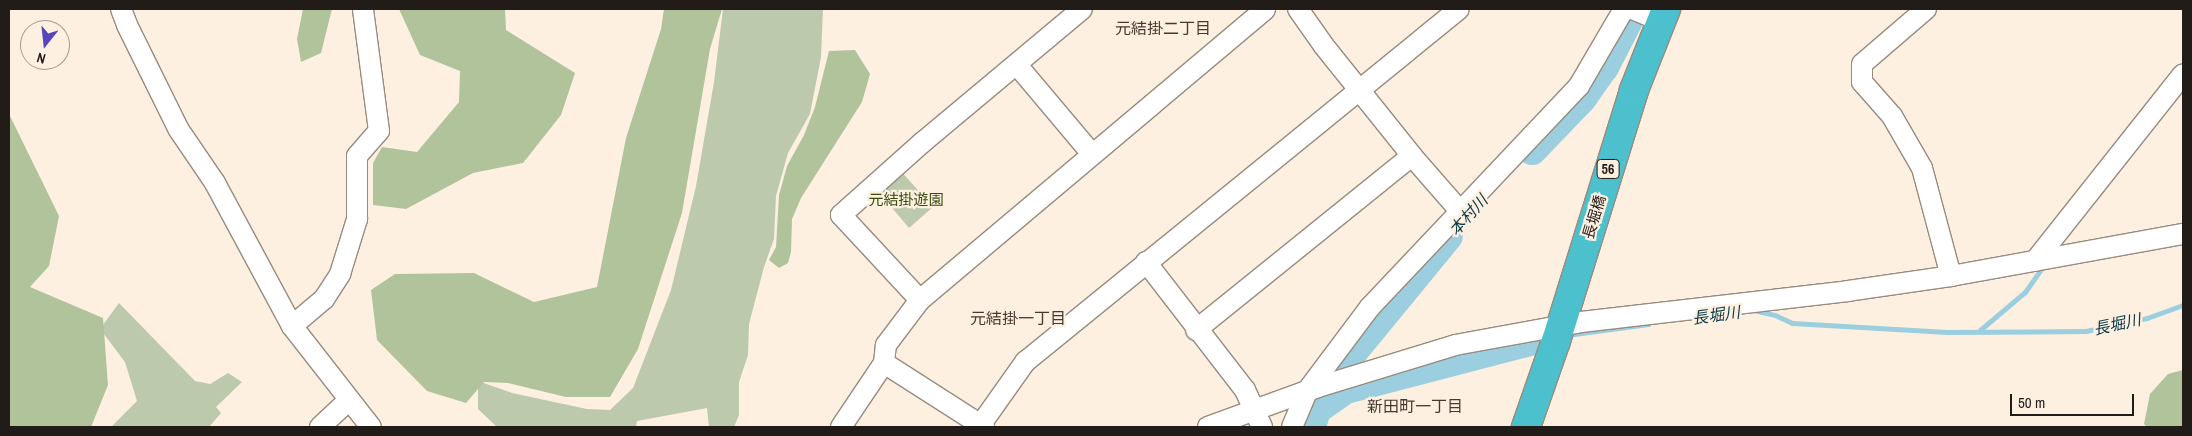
<!DOCTYPE html>
<html>
<head>
<meta charset="utf-8">
<style>
	body { margin:0 }
	#map { position:relative; width:2192px; height:436px; overflow:hidden; background:#fef0e1; font-family:"Archivo Narrow","Noto Sans JP",sans-serif }
	div>[style] { position:absolute }
	.green>* { inset:0; background:#bcc9ac }
	.forest>* { inset:0; background:#b1c39b }
	.stream>* { height:5px; margin:-2.5px; padding:0 2.5px; transform-origin:2.5px; border-radius:2.5px; background:#9bcfdf }
	.river>* { height:30px; margin:-15px; padding:0 15px; transform-origin:15px; border-radius:15px; background:#9bcfdf }
	.roads { filter:drop-shadow(1px 0 #988b7e) drop-shadow(-1px 0 #988b7e) drop-shadow(0 1px #988b7e) drop-shadow(0 -1px #988b7e) }
	.minor>* { height:20px; margin:-10px; padding:0 10px; transform-origin:10px; border-radius:10px; background:#fff }
	.highway>* { height:28px; margin:-14px; padding:0 14px; transform-origin:14px; border-radius:14px; background:#4dc0ce }
	span { translate:-50% -50%; white-space:nowrap; text-align:center; line-height:1.15; -webkit-text-stroke:4.5px #fef0e1; paint-order:stroke }
	.shield-label span { padding:1px 4px; background:#fef0e1; border:1px solid; border-radius:4px; -webkit-text-stroke-width:0 }
	.shield-label { font-size:14px; color:#211c17; font-weight:700 }
	.park-label { font-size:15px; color:#374c0f }
	.street-label { font-size:15px; color:#211c17 }
	.neighbourhood-label { font-size:16px; color:#453a2f }
	.water-label { font-size:16px; color:#0a3a46; font-style:italic }
	.frame { position:absolute; inset:0; border:10px solid #211c17; pointer-events:none }
	.north { position:absolute; left:20px; top:20px; width:50px; height:50px; box-sizing:border-box; background:#fef0e1; border:1px solid #a69b90; border-radius:50%; rotate:196deg; font-size:14px; font-weight:700; line-height:20px; text-align:center; color:#211c17 }
	.north::after { content:''; display:block; margin:auto; width:18px; height:22px; background:#5546bd; clip-path:polygon(50% 0,100% 100%,50% 72%,0 100%) }
	.scale { position:absolute; left:2010px; top:394px; width:124px; height:22px; box-sizing:border-box; border:2px solid #211c17; border-top:0; padding-left:6px; font-size:15px; line-height:18px; white-space:nowrap; color:#211c17; -webkit-text-stroke:4px #fef0e1; paint-order:stroke }
</style>
</head>
<body>
<div id="map">
	<div class="green">
		<i style="clip-path:polygon(723px 9px,823px 9px,821px 57px,810px 114px,788px 153px,776px 196px,774px 239px,764px 267px,749px 324px,748px 355px,739px 382px,739px 415px,734px 427px,709px 427px,707px 408px,637px 421px,636px 427px,497px 427px,478px 409px,478px 381px,512px 393px,587px 409px,610px 410px,633px 388px,671px 290px,696px 186px,714px 82px)"></i>
		<i style="clip-path:polygon(900px 170px,933px 207px,909px 228px,877px 190px)"></i>
		<i style="clip-path:polygon(119px 303px,195px 381px,210px 384px,228px 373px,242px 382px,216px 407px,221px 413px,209px 427px,111px 427px,137px 401px,125px 362px,100px 329px)"></i>
	</div>
	<div class="forest">
		<i style="clip-path:polygon(303px 9px,332px 9px,321px 53px,301px 62px,297px 39px)"></i>
		<i style="clip-path:polygon(399px 9px,505px 9px,506px 30px,575px 73px,561px 115px,523px 163px,473px 173px,406px 209px,373px 205px,373px 163px,382px 147px,417px 152px,459px 102px,460px 71px,420px 55px)"></i>
		<i style="clip-path:polygon(664px 9px,722px 9px,710px 49px,682px 213px,638px 349px,610px 397px,566px 397px,508px 383px,484px 382px,466px 403px,427px 391px,377px 340px,371px 290px,395px 274px,474px 273px,534px 302px,597px 287px,626px 138px,661px 29px)"></i>
		<i style="clip-path:polygon(855px 50px,870px 74px,862px 102px,801px 198px,792px 219px,791px 252px,788px 263px,779px 268px,769px 260px,776px 247px,779px 195px,787px 166px,804px 135px,815px 107px,829px 51px)"></i>
		<i style="clip-path:polygon(9px 114px,59px 216px,49px 266px,30px 287px,103px 318px,108px 385px,91px 427px,9px 427px)"></i>
		<i style="clip-path:polygon(2183px 370px,2183px 427px,2147px 427px,2144px 424px,2150px 394px,2168px 374px)"></i>
	</div>
	<div class="stream">
		<i style="left:1753px;top:310px;width:23px;rotate:13deg"></i>
		<i style="left:1775px;top:315px;width:19px;rotate:25deg"></i>
		<i style="left:1792px;top:323px;width:155px;rotate:3.3deg"></i>
		<i style="left:1947px;top:332px;width:139px;rotate:-0.4deg"></i>
		<i style="left:2086px;top:331px;width:62px;rotate:-12deg"></i>
		<i style="left:2147px;top:318px;width:38px;rotate:-20deg"></i>
		<i style="left:1980px;top:330px;width:59px;rotate:-40.2deg"></i>
		<i style="left:2025px;top:292px;width:28px;rotate:-55deg"></i>
		<i style="left:1567px;top:335px;width:82px;rotate:-7.7deg"></i>
	</div>
	<div class="river">
		<i style="left:1532px;top:150px;width:72px;rotate:-46.1deg"></i>
		<i style="left:1582px;top:98px;width:38px;rotate:-55deg"></i>
		<i style="left:1604px;top:67px;width:65px;rotate:-62.7deg"></i>
		<i style="left:1317px;top:409px;width:35px;rotate:-35deg"></i>
		<i style="left:1346px;top:389px;width:194px;rotate:-14.6deg"></i>
		<i style="left:1311px;top:427px;width:26px;rotate:-74deg"></i>
		<i style="left:1318px;top:402px;width:38px;rotate:-58deg"></i>
		<i style="left:1338px;top:370px;width:173px;rotate:-50.6deg"></i>
	</div>
	<div class="roads">
		<div class="minor">
			<i style="left:121px;top:9px;width:17px;rotate:69deg"></i>
			<i style="left:127px;top:25px;width:117px;rotate:63.7deg"></i>
			<i style="left:179px;top:130px;width:64px;rotate:55.8deg"></i>
			<i style="left:215px;top:183px;width:162px;rotate:61.7deg"></i>
			<i style="left:292px;top:326px;width:128px;rotate:52deg"></i>
			<i style="left:1298px;top:9px;width:45px;rotate:54.9deg"></i>
			<i style="left:1324px;top:46px;width:141px;rotate:51.3deg"></i>
			<i style="left:1412px;top:156px;width:73px;rotate:48.9deg"></i>
			<i style="left:1632px;top:9px;width:31px;rotate:22deg"></i>
			<i style="left:1926px;top:9px;width:84px;rotate:139.3deg"></i>
			<i style="left:1862px;top:64px;width:18px;rotate:90deg"></i>
			<i style="left:1862px;top:82px;width:45px;rotate:48.6deg"></i>
			<i style="left:1892px;top:116px;width:60px;rotate:60deg"></i>
			<i style="left:1922px;top:168px;width:112px;rotate:75deg"></i>
			<i style="left:1951px;top:276px;width:236px;rotate:-10.3deg"></i>
			<i style="left:1017px;top:65px;width:116px;rotate:49.9deg"></i>
			<i style="left:2035px;top:261px;width:238px;rotate:-51.6deg"></i>
			<i style="left:1146px;top:262px;width:162px;rotate:52.3deg"></i>
			<i style="left:1245px;top:390px;width:41px;rotate:65.3deg"></i>
			<i style="left:920px;top:300px;width:116px;rotate:-132.9deg"></i>
			<i style="left:841px;top:215px;width:110px;rotate:-41.7deg"></i>
			<i style="left:923px;top:142px;width:207px;rotate:-39.9deg"></i>
			<i style="left:292px;top:326px;width:42px;rotate:-40.2deg"></i>
			<i style="left:324px;top:299px;width:30px;rotate:-57deg"></i>
			<i style="left:340px;top:274px;width:58px;rotate:-72.8deg"></i>
			<i style="left:357px;top:219px;width:63px;rotate:-90deg"></i>
			<i style="left:357px;top:156px;width:33px;rotate:-49deg"></i>
			<i style="left:379px;top:131px;width:123px;rotate:-97.5deg"></i>
			<i style="left:1196px;top:330px;width:277px;rotate:-38.9deg"></i>
			<i style="left:884px;top:363px;width:119px;rotate:32.6deg"></i>
			<i style="left:320px;top:427px;width:38px;rotate:-43deg"></i>
			<i style="left:841px;top:427px;width:77px;rotate:-56.1deg"></i>
			<i style="left:884px;top:363px;width:18px;rotate:-84deg"></i>
			<i style="left:886px;top:345px;width:56px;rotate:-52.9deg"></i>
			<i style="left:920px;top:300px;width:451px;rotate:-40.1deg"></i>
			<i style="left:979px;top:427px;width:80px;rotate:-54.7deg"></i>
			<i style="left:1025px;top:362px;width:559px;rotate:-39.12deg"></i>
			<i style="left:1208px;top:427px;width:117px;rotate:-20deg"></i>
			<i style="left:1318px;top:387px;width:143px;rotate:-17deg"></i>
			<i style="left:1455px;top:345px;width:128px;rotate:-10.3deg"></i>
			<i style="left:1581px;top:322px;width:269px;rotate:-6.6deg"></i>
			<i style="left:1848px;top:291px;width:104px;rotate:-8.3deg"></i>
			<i style="left:1292px;top:427px;width:39px;rotate:-67deg"></i>
			<i style="left:1307px;top:391px;width:105px;rotate:-53.1deg"></i>
			<i style="left:1370px;top:307px;width:304px;rotate:-46.6deg"></i>
			<i style="left:1579px;top:86px;width:89px;rotate:-59.7deg"></i>
		</div>
		<div class="highway">
			<i style="left:1526px;top:427px;width:91px;rotate:-70.8deg"></i>
			<i style="left:1556px;top:341px;width:263px;rotate:-72.7deg"></i>
			<i style="left:1634px;top:90px;width:87px;rotate:-68.4deg"></i>
		</div>
	</div>
	<div class="shield-label">
		<span style="left:1608px;top:169px">56</span>
	</div>
	<div class="park-label">
		<span style="left:906px;top:200px">元結掛遊園</span>
	</div>
	<div class="street-label">
		<span style="left:1594px;top:217px;rotate:-73deg">長堀橋</span>
	</div>
	<div class="neighbourhood-label">
		<span style="left:1163px;top:28px">元結掛二丁目</span>
		<span style="left:1018px;top:318px">元結掛一丁目</span>
		<span style="left:1415px;top:406px">新田町一丁目</span>
	</div>
	<div class="water-label">
		<span style="left:1468px;top:215px;rotate:-48deg">本村川</span>
		<span style="left:1716px;top:315px;rotate:-8deg">長堀川</span>
		<span style="left:2117px;top:324px;rotate:-12deg">長堀川</span>
	</div>
	<div class="frame"></div>
	<div class="north">N</div>
	<div class="scale">50 m</div>
</div>
</body>
</html>
